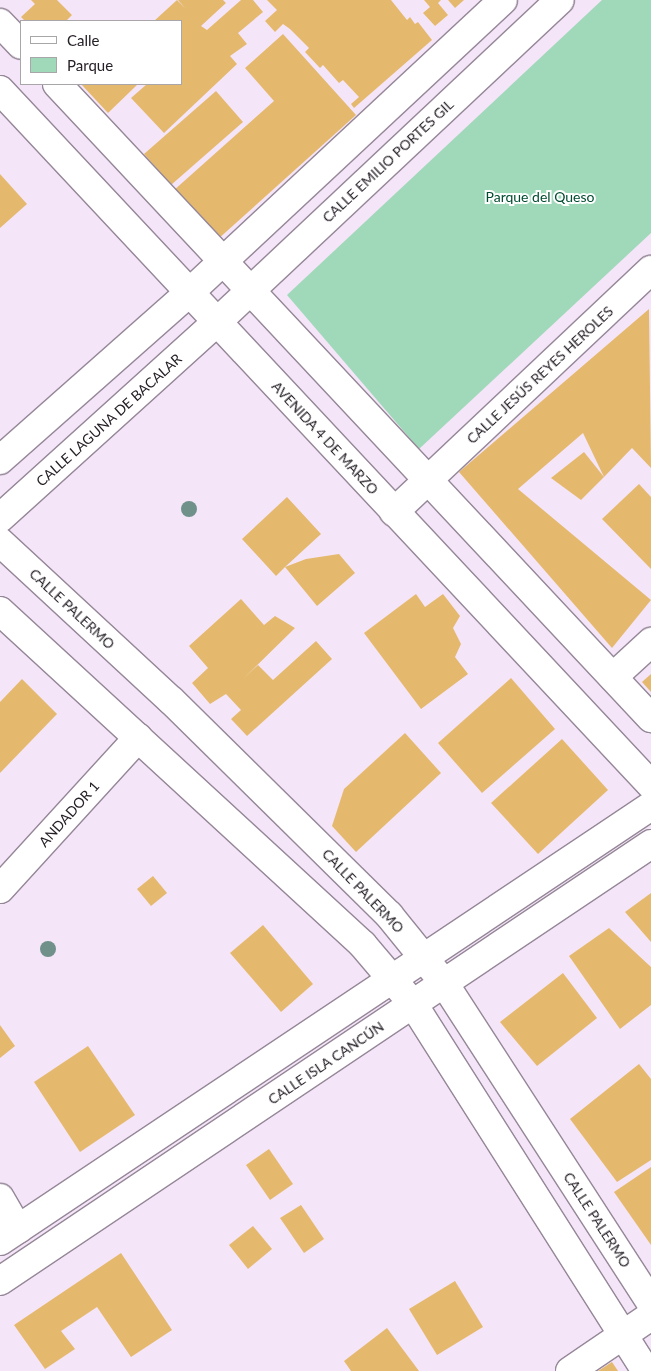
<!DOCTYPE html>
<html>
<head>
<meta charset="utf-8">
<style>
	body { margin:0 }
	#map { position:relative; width:651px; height:1371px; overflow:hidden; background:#f5e5f8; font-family:Lato,sans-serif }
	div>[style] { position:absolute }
	.green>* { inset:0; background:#a0d8ba }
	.building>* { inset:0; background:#e5b96d }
	.roads { filter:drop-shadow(1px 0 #958798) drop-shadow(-1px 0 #958798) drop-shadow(0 1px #958798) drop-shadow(0 -1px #958798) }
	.street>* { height:28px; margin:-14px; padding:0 14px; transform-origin:14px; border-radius:14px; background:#fff }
	.secondary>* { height:28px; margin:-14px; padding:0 14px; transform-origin:14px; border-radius:14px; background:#fff }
	.trees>* { width:16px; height:16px; margin:-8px; border-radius:50%; background:#6f918a }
	span { translate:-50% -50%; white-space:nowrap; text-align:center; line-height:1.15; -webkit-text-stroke:4px #fff; paint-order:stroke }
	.street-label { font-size:14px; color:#262027 }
	.park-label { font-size:14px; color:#014c30 }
	.legend { position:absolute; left:20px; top:20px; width:162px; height:65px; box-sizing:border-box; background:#fff; border:1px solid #a8a6a9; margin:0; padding:6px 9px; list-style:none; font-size:15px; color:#262027 }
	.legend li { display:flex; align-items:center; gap:10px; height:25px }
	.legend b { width:25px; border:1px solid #a8a6a9 }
</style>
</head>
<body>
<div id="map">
	<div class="green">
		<i style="clip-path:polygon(602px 0,651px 0,651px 233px,419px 449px,287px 295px)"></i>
	</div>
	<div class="building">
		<i style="clip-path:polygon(31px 0,57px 0,72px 15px,66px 21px,25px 21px,21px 17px,35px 4px)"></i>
		<i style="clip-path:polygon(177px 0,185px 8px,178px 0,223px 0,226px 3px,201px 26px,207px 30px,241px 0,253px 0,263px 12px,238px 33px,247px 44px,230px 56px,237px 64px,164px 133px,131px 98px,147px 84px,181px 84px,181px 21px,154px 21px)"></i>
		<i style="clip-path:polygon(267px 0,391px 0,407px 20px,410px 17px,415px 24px,418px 22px,432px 40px,354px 108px,351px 104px,359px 97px,343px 80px,339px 83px,323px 65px,320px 68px,305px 52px,309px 48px,290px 29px,283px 24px,275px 32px,265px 21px,277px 10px)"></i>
		<i style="clip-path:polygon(424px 0,441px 0,438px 3px,448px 15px,435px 26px,423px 13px,430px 7px)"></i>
		<i style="clip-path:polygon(448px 0,464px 0,455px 8px)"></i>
		<i style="clip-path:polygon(283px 34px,356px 115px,217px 240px,173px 191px,274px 101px,245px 68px)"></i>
		<i style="clip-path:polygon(81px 84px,138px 84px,108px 113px)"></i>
		<i style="clip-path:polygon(216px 91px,243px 122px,171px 185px,144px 154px)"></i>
		<i style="clip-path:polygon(0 174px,27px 204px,0 228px)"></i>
		<i style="clip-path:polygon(649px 309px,651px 468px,632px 448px,604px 477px,583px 433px,518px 489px,651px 600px,612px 648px,459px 472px)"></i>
		<i style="clip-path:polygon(584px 452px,604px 477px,581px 500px,551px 478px)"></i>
		<i style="clip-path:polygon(639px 484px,651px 497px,651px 569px,602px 519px)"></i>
		<i style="clip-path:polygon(287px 497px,321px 534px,285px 567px,306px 559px,339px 554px,355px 573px,317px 606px,285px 567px,276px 576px,242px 539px)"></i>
		<i style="clip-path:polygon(416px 594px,425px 607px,443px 594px,460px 616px,453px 628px,461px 644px,455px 657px,468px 674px,421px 709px,364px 633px)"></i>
		<i style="clip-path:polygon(241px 599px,264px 625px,275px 616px,295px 628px,243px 679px,258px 665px,273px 680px,316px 641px,332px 659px,247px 736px,231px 719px,241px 710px,226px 694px,210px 704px,192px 683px,208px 668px,189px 646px)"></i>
		<i style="clip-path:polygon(651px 674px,651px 692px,642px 682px)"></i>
		<i style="clip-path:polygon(511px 678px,555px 729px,482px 793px,438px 743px)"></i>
		<i style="clip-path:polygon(22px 679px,57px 714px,0 773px,0 702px)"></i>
		<i style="clip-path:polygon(405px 733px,441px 773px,356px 852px,332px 826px,344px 789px)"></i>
		<i style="clip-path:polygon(562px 739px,608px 790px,538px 854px,491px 803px)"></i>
		<i style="clip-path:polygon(153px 876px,167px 893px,151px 906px,137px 889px)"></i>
		<i style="clip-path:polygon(651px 893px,651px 942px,625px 912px)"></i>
		<i style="clip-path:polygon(263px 925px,313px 984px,281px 1012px,230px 953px)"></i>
		<i style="clip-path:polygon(609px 928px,651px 967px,651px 1005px,620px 1029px,569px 956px)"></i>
		<i style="clip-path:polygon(563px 973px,597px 1018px,537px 1066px,500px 1022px)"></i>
		<i style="clip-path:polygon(0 1025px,15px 1046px,0 1058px)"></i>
		<i style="clip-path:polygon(88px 1046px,135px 1115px,80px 1152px,34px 1082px)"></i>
		<i style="clip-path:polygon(639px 1064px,651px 1079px,651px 1160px,617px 1182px,570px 1119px)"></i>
		<i style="clip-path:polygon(269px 1149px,293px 1184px,270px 1200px,246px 1165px)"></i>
		<i style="clip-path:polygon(651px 1167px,651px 1245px,614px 1192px)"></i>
		<i style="clip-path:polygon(301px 1205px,324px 1239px,304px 1253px,280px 1218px)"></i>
		<i style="clip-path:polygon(253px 1226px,272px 1249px,248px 1269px,229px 1245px)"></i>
		<i style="clip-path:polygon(121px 1253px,172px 1330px,131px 1357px,97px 1307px,61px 1331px,75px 1349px,45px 1369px,14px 1325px)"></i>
		<i style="clip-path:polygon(455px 1281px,483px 1327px,437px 1355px,409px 1309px)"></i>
		<i style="clip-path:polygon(387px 1328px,419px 1371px,351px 1371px,344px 1361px)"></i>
		<i style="clip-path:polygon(612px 1362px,618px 1371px,598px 1371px)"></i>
	</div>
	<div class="roads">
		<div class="street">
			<i style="left:0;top:460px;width:252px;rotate:-41.5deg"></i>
			<i style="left:189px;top:293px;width:429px;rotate:-43deg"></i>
			<i style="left:394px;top:512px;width:353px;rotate:-43.3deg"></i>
			<i style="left:0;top:518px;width:292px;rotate:-42.1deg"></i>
			<i style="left:217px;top:322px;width:470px;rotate:-43.2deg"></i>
			<i style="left:0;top:542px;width:234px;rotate:42.8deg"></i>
			<i style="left:172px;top:701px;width:305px;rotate:44.6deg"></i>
			<i style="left:389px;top:915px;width:87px;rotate:51deg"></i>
			<i style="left:444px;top:983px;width:381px;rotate:57.1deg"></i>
			<i style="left:0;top:611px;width:493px;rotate:42.6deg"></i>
			<i style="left:363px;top:945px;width:77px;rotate:49.7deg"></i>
			<i style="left:413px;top:1004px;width:435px;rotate:57.6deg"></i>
			<i style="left:613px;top:677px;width:52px;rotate:-42.6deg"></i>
			<i style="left:0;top:889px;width:205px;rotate:-47.6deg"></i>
			<i style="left:0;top:1198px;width:36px;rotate:60deg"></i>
			<i style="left:570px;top:1371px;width:98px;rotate:-34.2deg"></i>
		</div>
		<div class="secondary">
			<i style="left:0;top:23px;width:30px;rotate:46deg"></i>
			<i style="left:57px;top:84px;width:869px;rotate:46.87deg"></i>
			<i style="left:0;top:90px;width:952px;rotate:46.87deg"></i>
			<i style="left:0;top:1241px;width:783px;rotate:-33.75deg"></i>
			<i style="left:0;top:1281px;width:784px;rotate:-33.87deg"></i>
		</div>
	</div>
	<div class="trees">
		<i style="left:189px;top:509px"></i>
		<i style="left:48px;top:949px"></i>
	</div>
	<div class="street-label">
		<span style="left:388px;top:161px;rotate:-43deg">CALLE EMILIO PORTES GIL</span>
		<span style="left:540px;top:375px;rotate:-43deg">CALLE JESÚS REYES HEROLES</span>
		<span style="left:109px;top:420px;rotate:-42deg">CALLE LAGUNA DE BACALAR</span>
		<span style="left:325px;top:438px;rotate:47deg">AVENIDA 4 DE MARZO</span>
		<span style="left:72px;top:609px;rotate:43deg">CALLE PALERMO</span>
		<span style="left:69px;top:814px;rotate:-48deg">ANDADOR 1</span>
		<span style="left:363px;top:891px;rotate:46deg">CALLE PALERMO</span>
		<span style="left:326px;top:1063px;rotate:-34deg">CALLE ISLA CANCÚN</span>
		<span style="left:597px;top:1220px;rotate:57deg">CALLE PALERMO</span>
	</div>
	<div class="park-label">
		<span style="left:540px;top:197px">Parque del Queso</span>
	</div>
	<ul class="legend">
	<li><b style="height:6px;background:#fff"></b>Calle</li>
	<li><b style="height:14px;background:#a0d8ba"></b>Parque</li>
	</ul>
</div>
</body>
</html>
